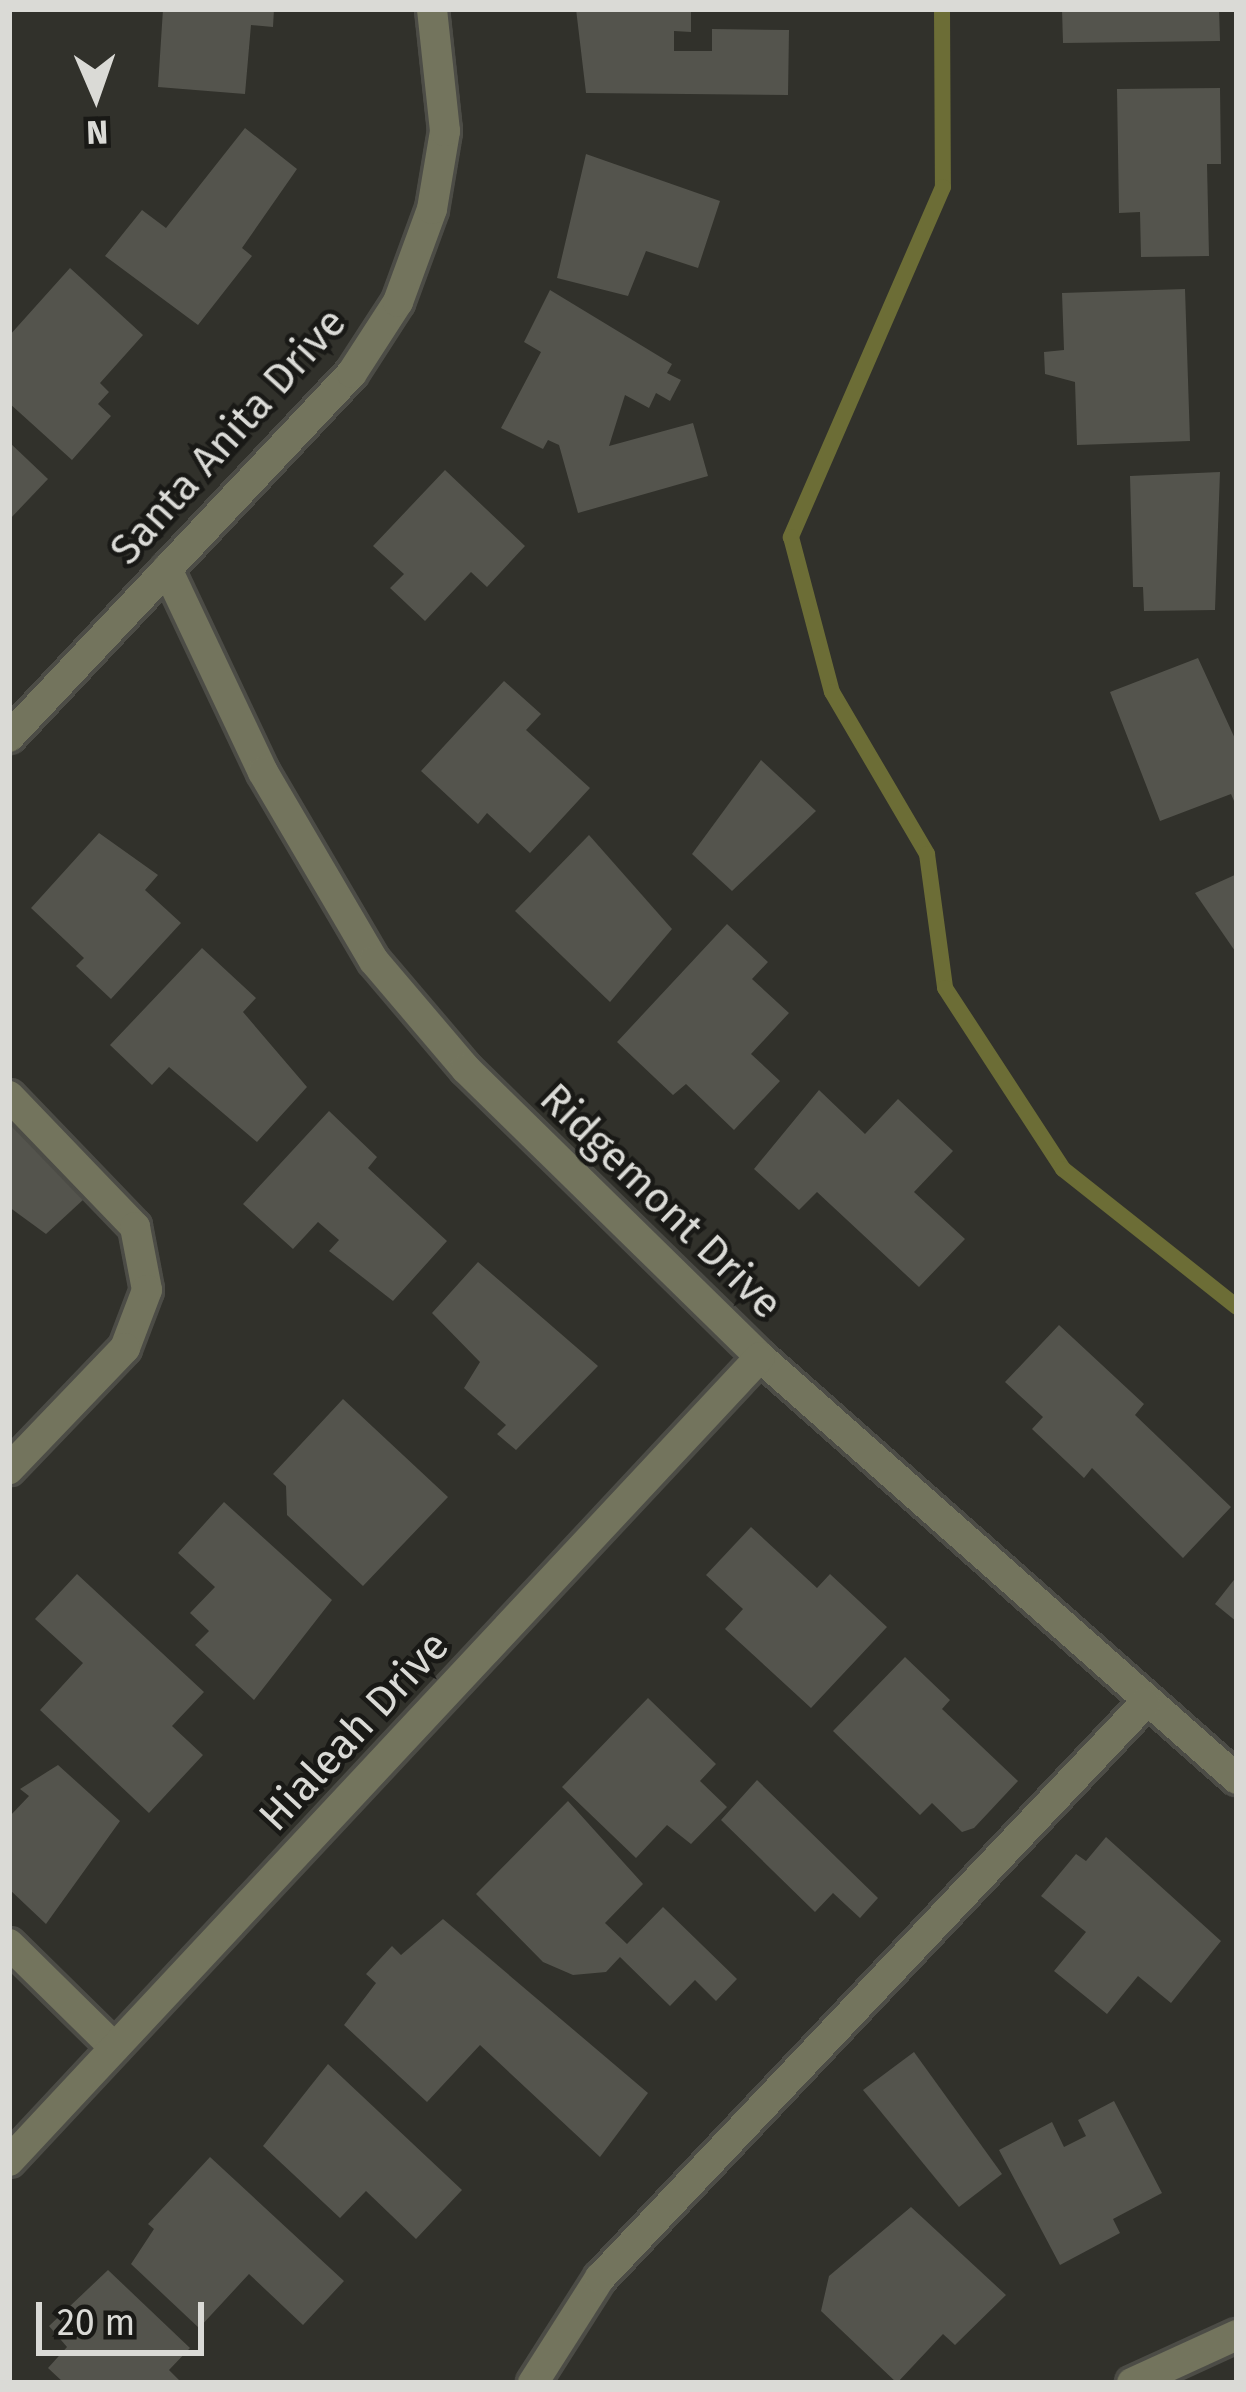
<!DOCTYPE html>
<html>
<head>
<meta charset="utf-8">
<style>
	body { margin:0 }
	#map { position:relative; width:1246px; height:2392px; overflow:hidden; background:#31312b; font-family:"Fira Sans",sans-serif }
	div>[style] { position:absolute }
	.stream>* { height:16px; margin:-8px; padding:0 8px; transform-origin:8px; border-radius:8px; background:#6c6d36 }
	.building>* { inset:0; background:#54544d }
	.roads { filter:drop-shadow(3px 0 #4c4c46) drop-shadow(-3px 0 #4c4c46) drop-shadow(0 3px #4c4c46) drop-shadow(0 -3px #4c4c46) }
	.minor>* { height:30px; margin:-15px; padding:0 15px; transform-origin:15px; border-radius:15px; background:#73745d }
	span { translate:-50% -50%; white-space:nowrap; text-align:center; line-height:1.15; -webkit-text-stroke:9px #191916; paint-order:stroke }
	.street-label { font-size:42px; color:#dadad6 }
	.frame { position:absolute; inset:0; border:12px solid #dadad6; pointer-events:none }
	.north { position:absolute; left:36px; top:36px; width:120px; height:120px; -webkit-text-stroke:9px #191916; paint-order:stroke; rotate:178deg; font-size:33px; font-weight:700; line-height:48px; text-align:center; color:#dadad6 }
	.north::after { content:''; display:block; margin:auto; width:42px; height:54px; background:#dadad6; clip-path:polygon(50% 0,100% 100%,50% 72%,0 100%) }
	.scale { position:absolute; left:36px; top:2302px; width:168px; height:54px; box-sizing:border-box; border:6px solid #dadad6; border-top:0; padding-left:15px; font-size:36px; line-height:42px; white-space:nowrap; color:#dadad6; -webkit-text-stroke:9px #191916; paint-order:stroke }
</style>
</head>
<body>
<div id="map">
	<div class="stream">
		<i style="left:942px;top:9px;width:178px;rotate:89.7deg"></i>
		<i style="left:943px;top:187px;width:382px;rotate:113.5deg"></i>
		<i style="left:791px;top:537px;width:160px;rotate:75.2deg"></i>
		<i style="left:832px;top:692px;width:188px;rotate:59.6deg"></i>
		<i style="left:927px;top:854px;width:135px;rotate:82.3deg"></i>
		<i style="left:945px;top:988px;width:216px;rotate:56.9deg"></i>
		<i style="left:1063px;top:1169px;width:222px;rotate:38.4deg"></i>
	</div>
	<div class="building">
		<i style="clip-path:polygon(163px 9px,274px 9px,273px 27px,251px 25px,245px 94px,158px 87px)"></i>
		<i style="clip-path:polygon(576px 9px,691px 9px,691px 32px,674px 31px,674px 51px,712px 51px,712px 29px,789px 30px,788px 95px,586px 93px)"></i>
		<i style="clip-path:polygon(1062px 9px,1219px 9px,1220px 41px,1063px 43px)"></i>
		<i style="clip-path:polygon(1220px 88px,1221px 164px,1207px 164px,1209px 256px,1141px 257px,1140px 212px,1119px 213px,1117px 89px)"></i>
		<i style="clip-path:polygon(245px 128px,297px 169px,242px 248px,252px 256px,198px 325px,105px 256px,142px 210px,166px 228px)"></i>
		<i style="clip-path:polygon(586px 154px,720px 201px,698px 268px,646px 251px,628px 296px,557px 278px)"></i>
		<i style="clip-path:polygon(70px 268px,143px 335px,100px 383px,109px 392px,98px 404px,111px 416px,72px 460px,9px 403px,9px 336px)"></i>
		<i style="clip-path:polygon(1185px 289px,1190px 441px,1077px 445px,1075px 382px,1045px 374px,1044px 352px,1064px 350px,1062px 293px)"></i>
		<i style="clip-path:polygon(550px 290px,672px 364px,667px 373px,681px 380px,670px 401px,656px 393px,649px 408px,625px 395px,609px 446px,693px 423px,708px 476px,578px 513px,559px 445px,548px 440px,543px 449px,501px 428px,541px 352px,524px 342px)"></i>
		<i style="clip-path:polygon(9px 442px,48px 479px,9px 520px)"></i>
		<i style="clip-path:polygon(445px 470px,525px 546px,487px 587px,471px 572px,425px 621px,390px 588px,404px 574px,373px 546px)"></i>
		<i style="clip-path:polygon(1220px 472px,1215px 610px,1144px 611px,1143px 587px,1133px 587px,1130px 476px)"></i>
		<i style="clip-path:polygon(1198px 658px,1237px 743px,1237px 808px,1231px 794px,1160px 821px,1110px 692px)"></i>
		<i style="clip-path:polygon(504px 681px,541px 714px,526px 730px,590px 788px,530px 853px,487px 813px,478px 824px,421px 771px)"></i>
		<i style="clip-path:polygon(761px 760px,816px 811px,732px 891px,692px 854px)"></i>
		<i style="clip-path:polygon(99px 833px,158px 875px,145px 890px,181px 923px,111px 999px,76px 966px,84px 958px,31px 908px)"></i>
		<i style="clip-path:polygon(589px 835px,672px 929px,610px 1002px,515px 911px)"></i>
		<i style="clip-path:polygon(1237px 874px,1237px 954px,1195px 893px)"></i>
		<i style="clip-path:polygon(727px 924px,768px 962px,752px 979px,789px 1013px,751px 1054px,780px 1081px,734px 1130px,686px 1084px,673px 1095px,617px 1042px)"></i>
		<i style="clip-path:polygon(202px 948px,256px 998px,243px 1012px,307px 1087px,257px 1142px,169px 1067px,152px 1085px,110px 1045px)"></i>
		<i style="clip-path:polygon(819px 1090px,865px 1134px,898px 1099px,953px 1151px,914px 1192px,965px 1239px,919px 1287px,817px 1192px,799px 1210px,754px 1169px)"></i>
		<i style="clip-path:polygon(329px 1111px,377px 1157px,368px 1168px,447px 1241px,393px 1301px,329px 1251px,339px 1240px,318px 1222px,293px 1249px,243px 1204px)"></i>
		<i style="clip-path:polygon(9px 1123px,84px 1199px,46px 1234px,9px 1207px)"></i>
		<i style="clip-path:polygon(478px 1262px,598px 1366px,516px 1450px,497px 1434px,506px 1425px,464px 1388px,480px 1362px,432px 1313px)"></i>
		<i style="clip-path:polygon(1059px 1325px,1144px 1404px,1135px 1415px,1231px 1507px,1183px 1558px,1092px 1468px,1084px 1478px,1032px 1429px,1043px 1417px,1005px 1382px)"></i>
		<i style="clip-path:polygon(343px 1399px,448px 1497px,363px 1586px,287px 1515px,286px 1486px,273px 1474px)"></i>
		<i style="clip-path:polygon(224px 1502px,332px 1600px,254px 1700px,195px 1645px,209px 1631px,190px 1613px,215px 1587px,178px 1553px)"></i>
		<i style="clip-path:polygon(751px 1527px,817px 1588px,830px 1574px,887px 1627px,811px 1708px,725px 1629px,743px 1609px,706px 1575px)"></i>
		<i style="clip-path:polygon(77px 1574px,204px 1692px,172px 1726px,203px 1755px,149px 1813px,40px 1710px,83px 1663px,35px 1619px)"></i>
		<i style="clip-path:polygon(1237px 1576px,1237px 1622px,1215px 1604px)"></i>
		<i style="clip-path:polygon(905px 1657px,950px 1700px,942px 1709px,1018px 1781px,974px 1828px,962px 1832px,932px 1803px,920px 1815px,833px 1731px)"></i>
		<i style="clip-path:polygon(648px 1698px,716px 1764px,700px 1781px,727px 1807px,691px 1844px,667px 1825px,636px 1858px,562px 1787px)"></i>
		<i style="clip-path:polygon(58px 1765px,120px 1821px,46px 1924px,9px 1889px,9px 1817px,29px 1796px,20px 1789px)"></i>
		<i style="clip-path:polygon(757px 1780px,878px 1898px,860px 1918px,833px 1893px,815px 1912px,721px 1820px)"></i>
		<i style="clip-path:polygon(568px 1801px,643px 1884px,605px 1923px,627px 1944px,663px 1907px,737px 1979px,716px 2001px,695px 1980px,670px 2006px,620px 1957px,606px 1972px,573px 1975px,543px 1962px,476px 1894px)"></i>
		<i style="clip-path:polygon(1106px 1837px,1221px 1941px,1171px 2003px,1138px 1976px,1107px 2014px,1054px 1971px,1086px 1932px,1041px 1896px,1076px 1854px,1086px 1861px)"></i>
		<i style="clip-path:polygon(443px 1919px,648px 2093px,600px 2157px,480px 2045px,427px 2102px,344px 2025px,376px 1983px,366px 1974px,392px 1946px,401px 1955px)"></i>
		<i style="clip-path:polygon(914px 2052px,1002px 2174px,959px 2207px,863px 2090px)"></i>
		<i style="clip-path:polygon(328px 2064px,462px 2190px,416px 2239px,366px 2191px,340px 2218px,263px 2146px)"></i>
		<i style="clip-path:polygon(1114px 2101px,1162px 2193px,1113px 2219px,1120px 2233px,1060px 2265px,999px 2150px,1052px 2122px,1064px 2147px,1086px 2136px,1078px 2120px)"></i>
		<i style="clip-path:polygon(210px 2157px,344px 2281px,303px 2325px,249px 2274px,199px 2328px,131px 2264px,154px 2229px,148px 2224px)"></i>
		<i style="clip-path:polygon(911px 2207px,1006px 2295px,955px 2345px,943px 2334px,897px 2383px,821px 2311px,829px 2276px)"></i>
		<i style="clip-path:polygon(108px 2270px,190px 2348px,169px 2370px,182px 2383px,64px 2383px,48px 2368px,67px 2347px,49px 2326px)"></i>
	</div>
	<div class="roads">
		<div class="minor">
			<i style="left:167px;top:569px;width:225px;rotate:64.7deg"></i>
			<i style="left:263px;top:772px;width:219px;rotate:59.6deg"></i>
			<i style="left:374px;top:961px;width:142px;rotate:49.6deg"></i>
			<i style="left:466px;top:1069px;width:412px;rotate:44.4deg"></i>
			<i style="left:760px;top:1357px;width:637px;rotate:41.5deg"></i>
			<i style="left:9px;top:737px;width:500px;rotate:-46.7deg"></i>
			<i style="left:352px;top:373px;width:85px;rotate:-57.1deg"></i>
			<i style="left:398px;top:302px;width:99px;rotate:-69.9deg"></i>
			<i style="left:432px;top:209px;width:79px;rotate:-80.5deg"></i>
			<i style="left:445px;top:131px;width:123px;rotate:-96.1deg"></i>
			<i style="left:9px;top:1096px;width:182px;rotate:46.1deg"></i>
			<i style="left:135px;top:1227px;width:64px;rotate:79.2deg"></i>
			<i style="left:147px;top:1290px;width:62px;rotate:110.8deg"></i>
			<i style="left:125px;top:1348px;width:168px;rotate:133.8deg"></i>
			<i style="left:9px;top:1944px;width:148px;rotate:44.5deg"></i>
			<i style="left:9px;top:2161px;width:1100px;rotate:-46.95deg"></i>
			<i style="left:533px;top:2383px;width:125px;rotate:-57.5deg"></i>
			<i style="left:600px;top:2278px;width:792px;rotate:-46.53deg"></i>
			<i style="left:1132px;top:2383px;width:115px;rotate:-24.6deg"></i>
		</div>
	</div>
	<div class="street-label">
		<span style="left:228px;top:436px;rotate:-48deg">Santa Anita Drive</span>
		<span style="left:661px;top:1201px;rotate:44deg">Ridgemont Drive</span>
		<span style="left:354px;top:1731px;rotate:-47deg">Hialeah Drive</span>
	</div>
	<div class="frame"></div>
	<div class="north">N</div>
	<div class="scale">20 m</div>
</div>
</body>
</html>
